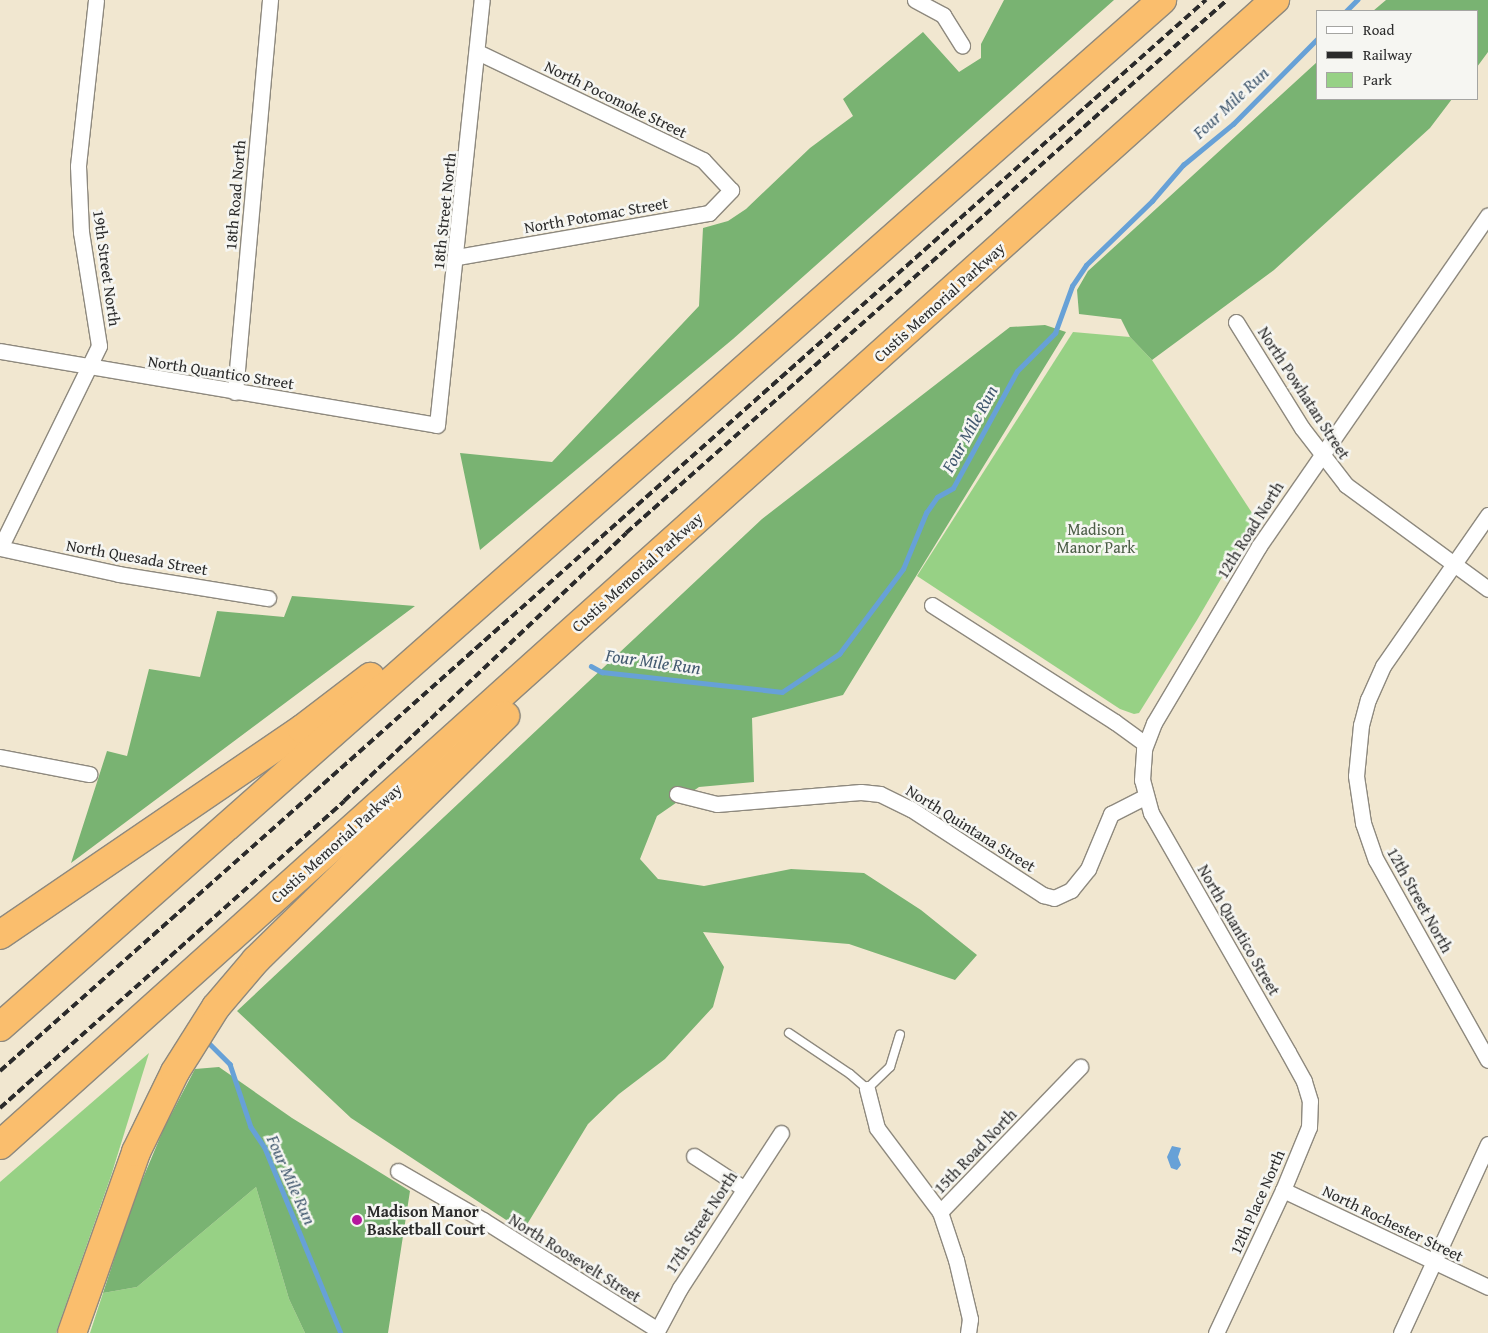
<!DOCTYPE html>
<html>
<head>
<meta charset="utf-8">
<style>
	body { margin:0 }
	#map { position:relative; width:1488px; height:1333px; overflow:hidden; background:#f1e7d0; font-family:"Gentium Book Plus",serif }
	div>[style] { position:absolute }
	.green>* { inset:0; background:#97d185 }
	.forest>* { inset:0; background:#79b372 }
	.water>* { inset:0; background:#67a1d7 }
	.stream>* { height:4.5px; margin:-2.25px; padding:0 2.25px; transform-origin:2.25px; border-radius:2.25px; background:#67a1d7 }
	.roads { filter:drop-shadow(1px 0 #8e897e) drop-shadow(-1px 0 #8e897e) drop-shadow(0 1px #8e897e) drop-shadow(0 -1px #8e897e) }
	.lane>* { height:8px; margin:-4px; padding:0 4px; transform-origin:4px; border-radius:4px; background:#fff }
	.street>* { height:15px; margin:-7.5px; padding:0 7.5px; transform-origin:7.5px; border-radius:7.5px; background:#fff }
	.highway>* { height:28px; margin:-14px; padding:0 14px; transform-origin:14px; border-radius:14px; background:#fabe6d }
	.rail>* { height:4px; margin-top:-2px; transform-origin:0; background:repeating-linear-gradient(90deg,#2b2b2b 0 8px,transparent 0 12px) }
	.dots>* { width:14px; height:14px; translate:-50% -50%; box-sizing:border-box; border:2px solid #f6f6f2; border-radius:50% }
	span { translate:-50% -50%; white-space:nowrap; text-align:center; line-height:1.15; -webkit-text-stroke:5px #f6f6f2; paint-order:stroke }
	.street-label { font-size:16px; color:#2b2b2b }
	.park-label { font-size:16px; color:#4b5d46 }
	.poi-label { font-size:16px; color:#2b2b2b; font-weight:700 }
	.left { translate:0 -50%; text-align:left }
	.water-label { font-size:18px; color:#435a70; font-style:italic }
	.legend { position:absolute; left:1316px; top:10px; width:162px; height:90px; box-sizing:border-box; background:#f6f6f2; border:1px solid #a5a5a2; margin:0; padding:6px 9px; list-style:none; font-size:15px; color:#2b2b2b }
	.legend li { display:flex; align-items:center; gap:10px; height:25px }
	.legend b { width:25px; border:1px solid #a5a5a2 }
</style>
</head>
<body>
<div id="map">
	<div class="green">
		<i style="clip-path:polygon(1073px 332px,1130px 337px,1152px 360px,1256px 519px,1197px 620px,1139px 713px,1134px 714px,1120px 709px,917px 576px)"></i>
		<i style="clip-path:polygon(149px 1053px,111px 1176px,56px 1333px,0 1333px,0 1182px)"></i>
		<i style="clip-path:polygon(256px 1187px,289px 1299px,305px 1333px,90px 1333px,103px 1293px,137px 1287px)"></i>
	</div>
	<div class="forest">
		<i style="clip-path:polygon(1004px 0,1114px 0,733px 339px,480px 550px,460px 453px,552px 462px,699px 306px,703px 228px,728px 221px,746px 209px,810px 148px,853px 116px,843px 99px,923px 32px,959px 72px,981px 58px,981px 44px)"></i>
		<i style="clip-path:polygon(1386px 0,1488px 0,1488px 52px,1477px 67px,1477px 11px,1373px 11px)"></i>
		<i style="clip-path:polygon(1317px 62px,1317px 99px,1452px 99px,1430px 128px,1274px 270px,1152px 360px,1130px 337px,1121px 319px,1079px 314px,1077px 290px,1088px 271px)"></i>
		<i style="clip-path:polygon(1045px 325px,1066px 332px,843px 695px,752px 718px,754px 782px,699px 787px,657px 816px,640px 859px,658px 879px,704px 886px,791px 869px,864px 873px,921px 910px,977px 955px,955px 980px,849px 944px,703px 932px,724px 967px,713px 1007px,665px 1059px,619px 1094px,588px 1124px,523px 1231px,351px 1118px,237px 1011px,762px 519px,1010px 327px)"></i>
		<i style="clip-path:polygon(292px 596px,415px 606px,71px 863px,107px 751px,127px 756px,149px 669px,200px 677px,217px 611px,284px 617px)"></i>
		<i style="clip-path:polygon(219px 1067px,292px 1118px,410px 1191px,388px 1333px,305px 1333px,289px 1299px,256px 1187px,137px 1287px,103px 1293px,133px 1202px,164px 1128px,195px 1069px)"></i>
	</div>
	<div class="water">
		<i style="clip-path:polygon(1172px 1146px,1181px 1148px,1178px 1157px,1181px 1165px,1177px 1170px,1171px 1168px,1167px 1157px)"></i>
	</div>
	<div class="stream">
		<i style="left:1346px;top:11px;width:16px;rotate:-45deg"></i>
		<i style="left:591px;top:666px;width:13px;rotate:29deg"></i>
		<i style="left:602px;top:672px;width:181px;rotate:6.3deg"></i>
		<i style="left:782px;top:692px;width:69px;rotate:-33.7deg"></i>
		<i style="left:839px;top:654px;width:106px;rotate:-53deg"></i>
		<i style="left:903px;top:569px;width:61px;rotate:-67.7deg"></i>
		<i style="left:926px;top:513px;width:19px;rotate:-55deg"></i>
		<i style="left:937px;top:497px;width:18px;rotate:-29deg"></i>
		<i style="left:953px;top:488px;width:133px;rotate:-61.3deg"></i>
		<i style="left:1017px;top:371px;width:54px;rotate:-45deg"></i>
		<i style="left:1055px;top:333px;width:50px;rotate:-70.1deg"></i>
		<i style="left:1072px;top:286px;width:25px;rotate:-56deg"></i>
		<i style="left:1086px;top:265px;width:92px;rotate:-44.1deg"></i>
		<i style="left:1152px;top:201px;width:48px;rotate:-49.3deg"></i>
		<i style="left:1183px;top:165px;width:65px;rotate:-39.4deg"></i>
		<i style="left:1233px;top:124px;width:120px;rotate:-45.3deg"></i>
		<i style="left:209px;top:1043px;width:30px;rotate:45deg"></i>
		<i style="left:230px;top:1064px;width:66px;rotate:71.6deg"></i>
		<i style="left:251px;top:1127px;width:25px;rotate:56deg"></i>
		<i style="left:265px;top:1148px;width:200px;rotate:67.7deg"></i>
	</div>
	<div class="roads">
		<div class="lane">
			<i style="left:789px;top:1033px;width:73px;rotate:33.9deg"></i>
			<i style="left:850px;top:1074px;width:23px;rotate:41deg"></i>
			<i style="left:867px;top:1089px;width:32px;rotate:-44deg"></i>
			<i style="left:890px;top:1067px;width:34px;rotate:-73deg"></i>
		</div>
		<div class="street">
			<i style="left:96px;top:0;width:167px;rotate:96.2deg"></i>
			<i style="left:78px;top:166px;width:66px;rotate:87.4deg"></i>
			<i style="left:81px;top:232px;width:115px;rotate:81deg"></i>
			<i style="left:99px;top:346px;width:225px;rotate:116.1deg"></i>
			<i style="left:0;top:548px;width:122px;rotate:12.3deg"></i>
			<i style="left:119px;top:574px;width:151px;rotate:9.2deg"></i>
			<i style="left:915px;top:0;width:32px;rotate:28deg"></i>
			<i style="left:943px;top:15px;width:36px;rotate:58deg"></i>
			<i style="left:457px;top:257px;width:256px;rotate:-9.9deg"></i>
			<i style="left:709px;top:213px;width:32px;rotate:-46deg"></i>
			<i style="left:731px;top:190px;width:41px;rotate:-133deg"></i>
			<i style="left:703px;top:160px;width:250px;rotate:-154.4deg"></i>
			<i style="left:1236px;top:322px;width:125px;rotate:58.1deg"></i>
			<i style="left:1302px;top:428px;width:72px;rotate:52.3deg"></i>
			<i style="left:1346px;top:485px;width:176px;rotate:36.2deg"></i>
			<i style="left:0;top:351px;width:443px;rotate:9.6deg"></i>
			<i style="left:437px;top:425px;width:427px;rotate:-84deg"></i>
			<i style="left:235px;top:392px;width:394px;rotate:-84.9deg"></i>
			<i style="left:1488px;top:515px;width:184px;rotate:124.8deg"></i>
			<i style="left:1383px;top:666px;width:36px;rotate:114deg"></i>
			<i style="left:1368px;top:699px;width:27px;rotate:105deg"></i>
			<i style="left:1361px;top:725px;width:51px;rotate:95.6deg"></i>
			<i style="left:1356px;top:776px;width:48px;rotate:81.5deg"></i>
			<i style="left:1363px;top:823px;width:39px;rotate:71deg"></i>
			<i style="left:1376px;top:860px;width:229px;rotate:60.8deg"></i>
			<i style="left:932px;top:605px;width:217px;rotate:32.6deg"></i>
			<i style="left:1115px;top:722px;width:37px;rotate:36deg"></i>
			<i style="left:0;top:757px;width:91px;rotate:10.8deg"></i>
			<i style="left:677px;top:794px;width:41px;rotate:14deg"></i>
			<i style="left:717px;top:804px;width:144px;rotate:-4.8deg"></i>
			<i style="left:861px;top:792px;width:19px;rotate:6deg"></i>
			<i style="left:880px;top:794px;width:34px;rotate:26deg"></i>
			<i style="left:911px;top:809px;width:158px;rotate:33.1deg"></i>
			<i style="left:1043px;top:895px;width:11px;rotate:15deg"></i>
			<i style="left:1054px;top:898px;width:19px;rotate:-25deg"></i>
			<i style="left:1071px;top:890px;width:27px;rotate:-51deg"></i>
			<i style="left:1088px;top:869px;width:60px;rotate:-67.3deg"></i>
			<i style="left:1111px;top:814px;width:38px;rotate:-27deg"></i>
			<i style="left:867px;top:1089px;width:40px;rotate:75.6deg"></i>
			<i style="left:877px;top:1128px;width:105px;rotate:53.1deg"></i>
			<i style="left:694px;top:1156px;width:59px;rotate:33.1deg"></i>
			<i style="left:398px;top:1171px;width:98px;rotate:30deg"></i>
			<i style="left:483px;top:1220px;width:204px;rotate:32.2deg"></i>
			<i style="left:1283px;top:1190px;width:227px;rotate:25.3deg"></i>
			<i style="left:656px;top:1333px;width:51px;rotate:-61.9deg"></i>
			<i style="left:680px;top:1288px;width:185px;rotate:-56.9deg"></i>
			<i style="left:968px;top:1333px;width:14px;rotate:-82deg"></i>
			<i style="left:970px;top:1319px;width:61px;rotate:-103.3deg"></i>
			<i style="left:956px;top:1260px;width:51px;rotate:-108.4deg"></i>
			<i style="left:940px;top:1212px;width:202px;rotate:-46deg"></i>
			<i style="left:1216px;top:1333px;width:158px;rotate:-64.9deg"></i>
			<i style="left:1283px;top:1190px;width:68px;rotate:-67.6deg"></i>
			<i style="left:1309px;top:1127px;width:26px;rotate:-88deg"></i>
			<i style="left:1310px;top:1101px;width:21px;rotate:-107deg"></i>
			<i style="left:1304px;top:1081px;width:33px;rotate:-119deg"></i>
			<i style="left:1288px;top:1052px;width:275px;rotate:-119.8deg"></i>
			<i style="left:1151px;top:813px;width:34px;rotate:-105deg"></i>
			<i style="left:1142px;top:780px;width:31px;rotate:-86deg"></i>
			<i style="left:1144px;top:749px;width:28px;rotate:-69deg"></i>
			<i style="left:1154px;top:723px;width:206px;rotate:-59.3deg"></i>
			<i style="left:1259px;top:546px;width:402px;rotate:-55.3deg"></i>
			<i style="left:1401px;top:1333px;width:208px;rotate:-65.3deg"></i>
		</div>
		<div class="highway">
			<i style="left:0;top:935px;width:366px;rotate:-34.3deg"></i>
			<i style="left:302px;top:729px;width:86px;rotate:-37.4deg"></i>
			<i style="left:0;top:1027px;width:1551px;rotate:-41.47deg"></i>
			<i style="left:0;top:1145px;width:1714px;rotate:-41.93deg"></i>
			<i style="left:72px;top:1333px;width:192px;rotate:-70.5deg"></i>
			<i style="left:136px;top:1152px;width:89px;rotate:-64deg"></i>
			<i style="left:175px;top:1072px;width:77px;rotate:-57.8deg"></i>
			<i style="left:216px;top:1007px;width:62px;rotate:-49.6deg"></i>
			<i style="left:256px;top:960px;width:349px;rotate:-44.4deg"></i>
		</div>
	</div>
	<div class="rail">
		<i style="left:0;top:1071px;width:1613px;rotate:-41.61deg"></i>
		<i style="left:0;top:1108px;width:461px;rotate:-41.7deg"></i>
		<i style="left:344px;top:801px;width:389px;rotate:-43.5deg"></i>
		<i style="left:626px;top:533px;width:803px;rotate:-41.57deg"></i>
	</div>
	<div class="dots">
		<i style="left:357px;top:1220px;background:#b5179e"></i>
	</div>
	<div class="street-label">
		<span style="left:616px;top:99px;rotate:26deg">North Pocomoke Street</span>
		<span style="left:235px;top:195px;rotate:-85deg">18th Road North</span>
		<span style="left:444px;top:211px;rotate:-84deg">18th Street North</span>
		<span style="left:596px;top:215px;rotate:-10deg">North Potomac Street</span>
		<span style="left:107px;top:268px;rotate:82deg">19th Street North</span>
		<span style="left:939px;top:302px;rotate:-42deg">Custis Memorial Parkway</span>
		<span style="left:221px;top:372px;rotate:9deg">North Quantico Street</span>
		<span style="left:1304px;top:393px;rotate:57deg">North Powhatan Street</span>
		<span style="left:1250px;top:530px;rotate:-58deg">12th Road North</span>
		<span style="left:137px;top:557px;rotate:10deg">North Quesada Street</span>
		<span style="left:637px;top:572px;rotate:-42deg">Custis Memorial Parkway</span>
		<span style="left:971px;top:828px;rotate:32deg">North Quintana Street</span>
		<span style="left:336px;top:843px;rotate:-42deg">Custis Memorial Parkway</span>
		<span style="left:1420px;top:900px;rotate:61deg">12th Street North</span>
		<span style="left:1239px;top:930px;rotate:60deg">North Quantico Street</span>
		<span style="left:975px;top:1151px;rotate:-46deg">15th Road North</span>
		<span style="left:1257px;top:1202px;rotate:-66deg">12th Place North</span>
		<span style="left:701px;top:1222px;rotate:-57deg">17th Street North</span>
		<span style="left:1393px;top:1223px;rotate:26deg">North Rochester Street</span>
		<span style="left:575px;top:1258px;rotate:32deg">North Roosevelt Street</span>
	</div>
	<div class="park-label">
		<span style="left:1096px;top:538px">Madison<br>Manor Park</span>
	</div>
	<div class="poi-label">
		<span class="left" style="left:367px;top:1220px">Madison Manor<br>Basketball Court</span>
	</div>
	<div class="water-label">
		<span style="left:1231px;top:103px;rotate:-43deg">Four Mile Run</span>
		<span style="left:970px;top:429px;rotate:-61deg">Four Mile Run</span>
		<span style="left:653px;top:662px;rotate:8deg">Four Mile Run</span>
		<span style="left:291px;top:1180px;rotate:66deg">Four Mile Run</span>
	</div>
	<ul class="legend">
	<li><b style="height:6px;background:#fff"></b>Road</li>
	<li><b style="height:6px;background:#2b2b2b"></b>Railway</li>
	<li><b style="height:14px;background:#97d185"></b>Park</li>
	</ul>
</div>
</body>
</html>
